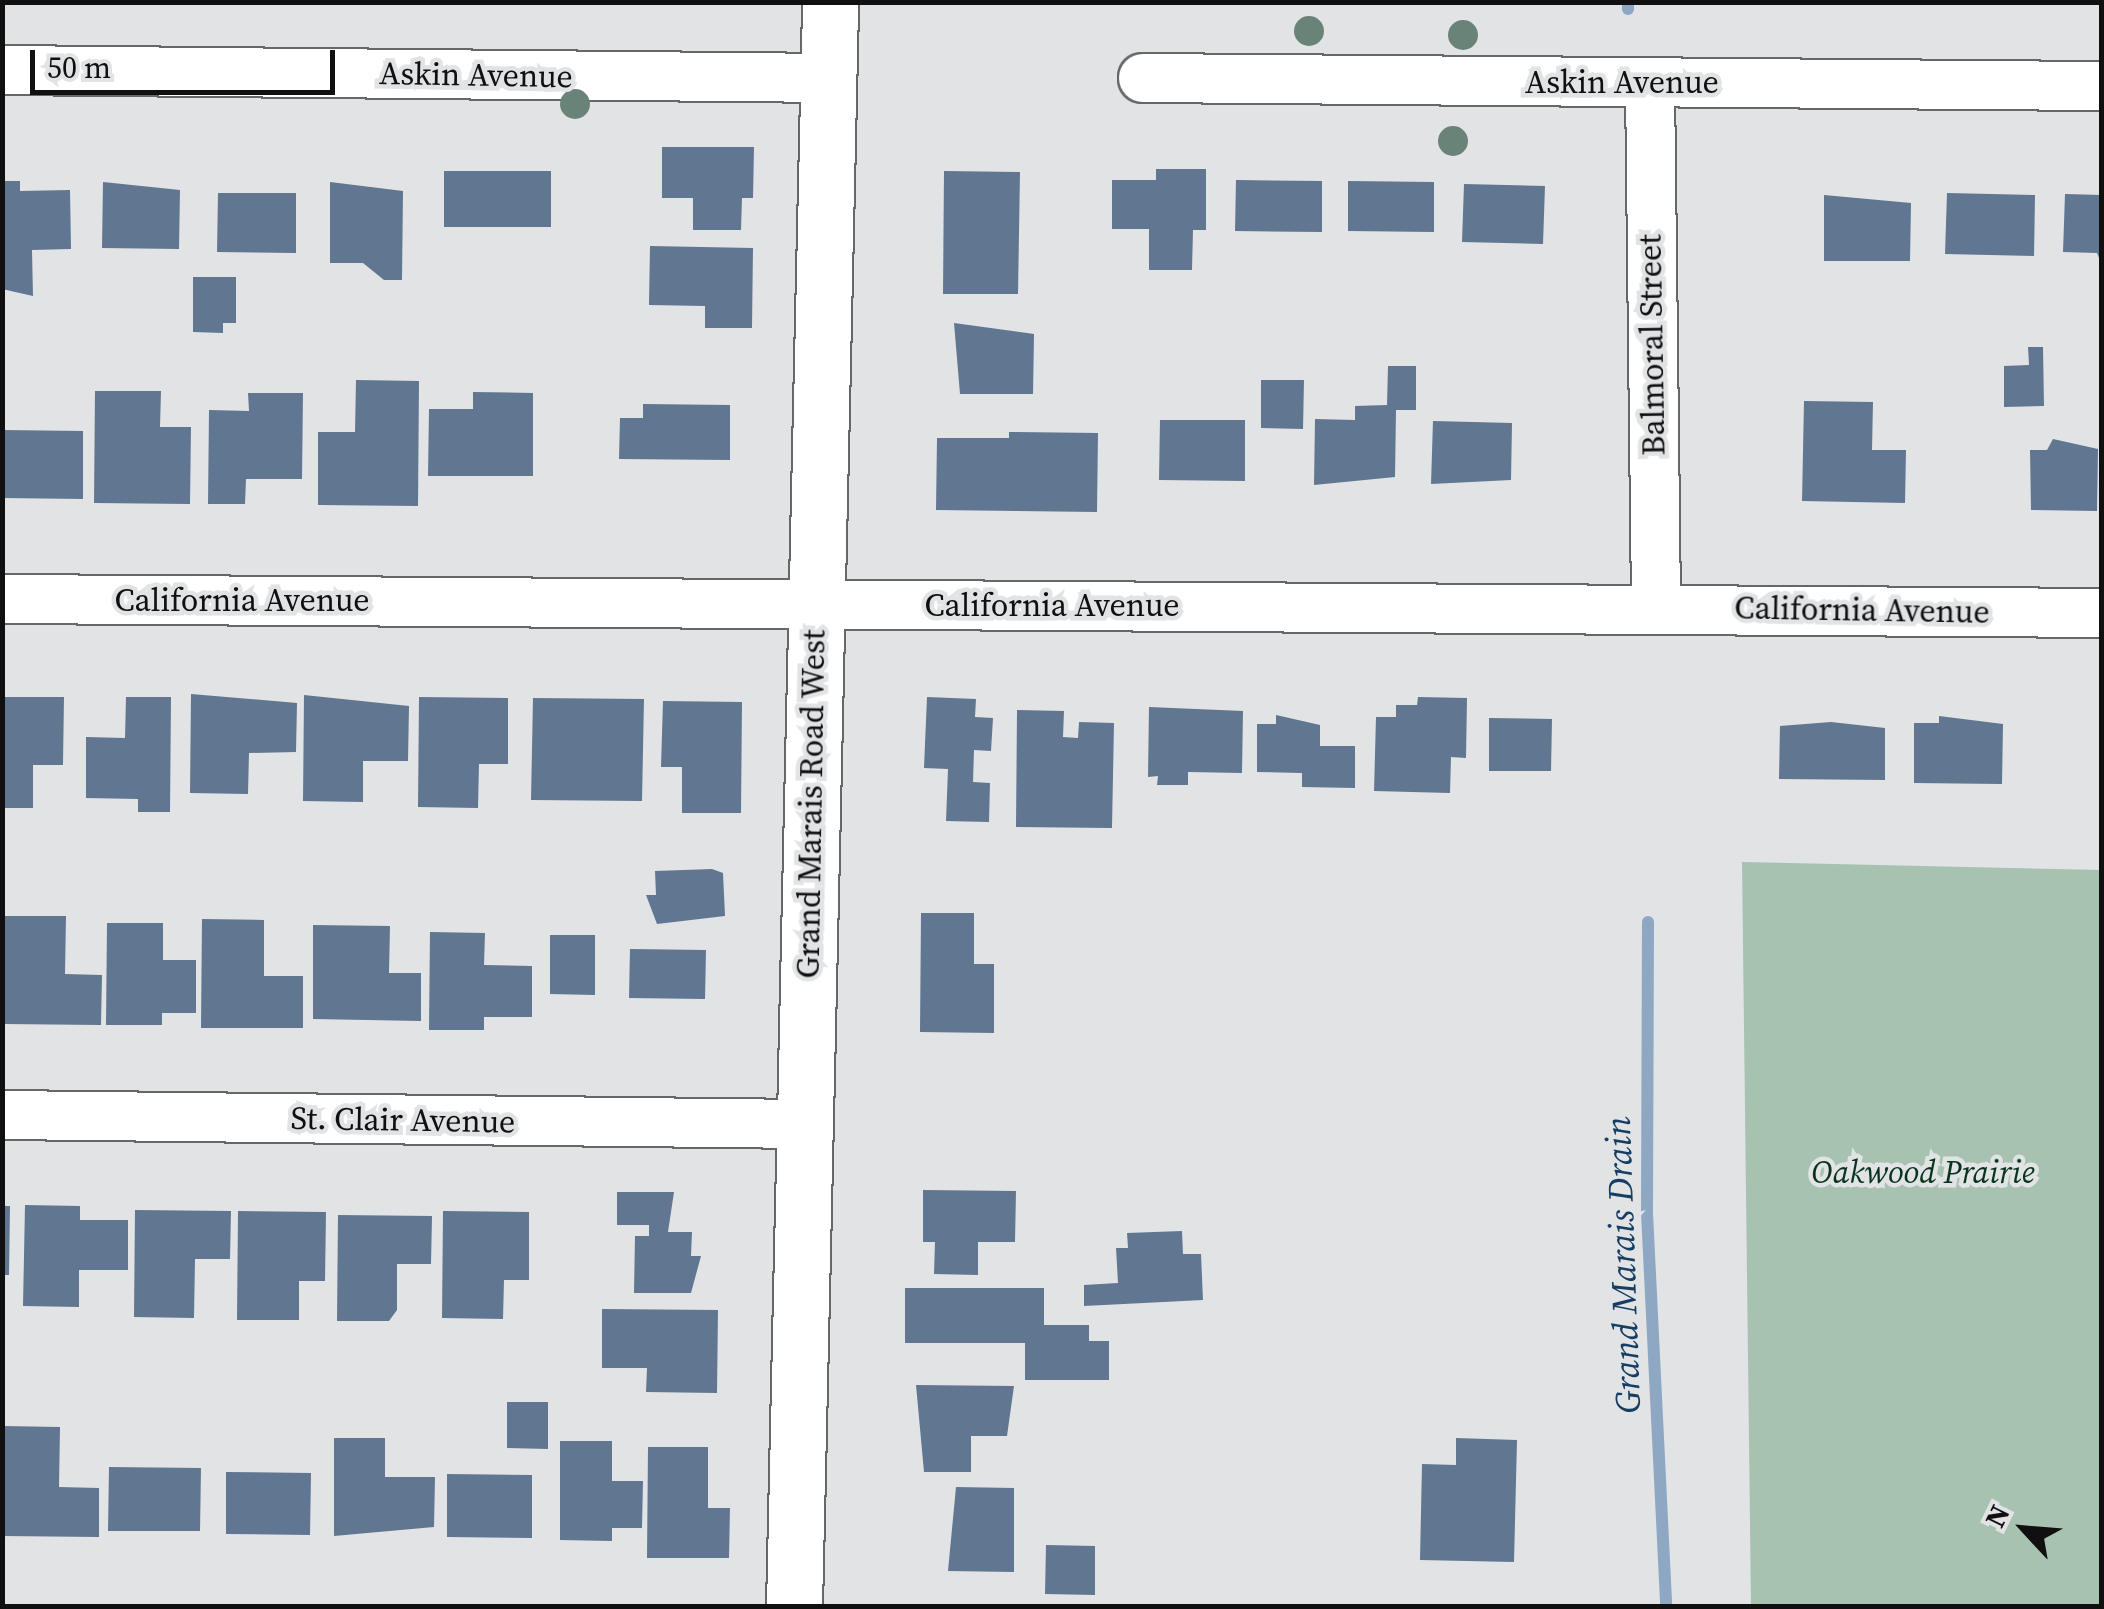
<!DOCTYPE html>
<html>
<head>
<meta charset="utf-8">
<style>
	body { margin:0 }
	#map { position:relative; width:2104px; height:1609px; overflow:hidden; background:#e1e3e5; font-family:"Source Serif 4",serif }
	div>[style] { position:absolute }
	.green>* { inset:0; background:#a8c2b1 }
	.stream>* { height:12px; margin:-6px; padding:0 6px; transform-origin:6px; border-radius:6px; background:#8ea7c3 }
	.building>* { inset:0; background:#617690 }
	.roads { filter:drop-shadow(2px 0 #656769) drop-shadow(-2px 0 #656769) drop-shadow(0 2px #656769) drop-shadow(0 -2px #656769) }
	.minor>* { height:48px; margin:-24px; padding:0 24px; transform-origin:24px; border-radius:24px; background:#fff }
	.tertiary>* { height:55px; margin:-27.5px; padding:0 27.5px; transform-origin:27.5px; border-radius:27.5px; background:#fff }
	.trees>* { width:30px; height:30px; margin:-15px; border-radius:50%; background:#6a8378 }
	span { translate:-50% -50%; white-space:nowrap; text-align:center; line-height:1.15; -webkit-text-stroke:9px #e1e3e5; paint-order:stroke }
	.street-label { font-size:32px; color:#101011 }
	.park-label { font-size:32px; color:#08341e; font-style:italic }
	.water-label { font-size:35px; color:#163d62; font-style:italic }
	.frame { position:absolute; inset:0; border:5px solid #101011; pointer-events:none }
	.north { position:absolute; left:1974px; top:1479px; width:100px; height:100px; -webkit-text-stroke:8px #e1e3e5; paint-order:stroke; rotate:296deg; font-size:28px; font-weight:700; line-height:40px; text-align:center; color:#101011 }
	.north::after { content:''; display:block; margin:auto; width:35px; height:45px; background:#101011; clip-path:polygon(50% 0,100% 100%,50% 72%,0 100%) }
	.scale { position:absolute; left:30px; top:50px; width:305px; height:45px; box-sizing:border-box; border:5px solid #101011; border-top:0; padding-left:12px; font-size:30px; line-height:35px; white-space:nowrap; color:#101011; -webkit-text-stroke:8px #e1e3e5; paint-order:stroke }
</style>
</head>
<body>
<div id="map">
	<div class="green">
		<i style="clip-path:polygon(1742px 862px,2101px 870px,2101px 1606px,1751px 1606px)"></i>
	</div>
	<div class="stream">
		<i style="left:1628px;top:2px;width:7px;rotate:90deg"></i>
		<i style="left:1648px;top:922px;width:291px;rotate:90.2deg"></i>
		<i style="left:1647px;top:1213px;width:393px;rotate:87.2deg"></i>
	</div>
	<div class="building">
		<i style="clip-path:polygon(662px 147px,754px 147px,753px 198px,742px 198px,741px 230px,693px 230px,693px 198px,662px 198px)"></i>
		<i style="clip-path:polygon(1156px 169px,1206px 169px,1206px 230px,1193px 230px,1192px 270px,1149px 270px,1149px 229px,1112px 229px,1112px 180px,1156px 180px)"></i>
		<i style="clip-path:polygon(444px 171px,551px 171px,551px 227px,444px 227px)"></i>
		<i style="clip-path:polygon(944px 171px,1020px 172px,1018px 294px,943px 294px)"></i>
		<i style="clip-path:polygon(1236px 180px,1322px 181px,1322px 232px,1235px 231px)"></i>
		<i style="clip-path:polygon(2px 181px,20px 181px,20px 191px,70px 190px,71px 249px,32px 250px,33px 296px,2px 289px)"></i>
		<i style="clip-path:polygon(1348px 181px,1434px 182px,1434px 232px,1348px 231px)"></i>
		<i style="clip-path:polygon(103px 182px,180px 190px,179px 249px,102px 248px)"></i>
		<i style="clip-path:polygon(330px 182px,403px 191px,402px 280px,384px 280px,363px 263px,330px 263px)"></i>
		<i style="clip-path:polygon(1464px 184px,1545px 186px,1543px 244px,1462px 242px)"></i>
		<i style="clip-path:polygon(218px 193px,296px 193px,296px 253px,217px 252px)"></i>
		<i style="clip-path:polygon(1947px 193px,2035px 195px,2034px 256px,1945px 254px)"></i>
		<i style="clip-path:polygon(2065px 194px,2102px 195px,2102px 265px,2097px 253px,2063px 252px)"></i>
		<i style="clip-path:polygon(1824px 195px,1911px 203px,1910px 261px,1824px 261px)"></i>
		<i style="clip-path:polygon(650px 246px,753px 248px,752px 328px,705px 328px,705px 306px,649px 305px)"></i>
		<i style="clip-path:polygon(193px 277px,236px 277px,236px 323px,223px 323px,223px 333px,193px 332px)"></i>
		<i style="clip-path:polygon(954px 323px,1034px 334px,1033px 394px,960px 394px)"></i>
		<i style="clip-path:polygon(2028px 347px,2043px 347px,2044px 406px,2004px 407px,2004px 366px,2029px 365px)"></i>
		<i style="clip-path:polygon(1388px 366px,1416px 366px,1416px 410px,1396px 410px,1395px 477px,1314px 485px,1315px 419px,1355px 420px,1355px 406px,1387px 405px)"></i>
		<i style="clip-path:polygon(356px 380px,419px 381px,418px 506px,318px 505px,318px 432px,355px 432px)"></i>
		<i style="clip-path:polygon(1261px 380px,1304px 380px,1303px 429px,1261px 428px)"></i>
		<i style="clip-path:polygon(95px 391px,161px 391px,160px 427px,191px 427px,190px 504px,94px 503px)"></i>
		<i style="clip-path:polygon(473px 392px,533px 393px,533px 476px,428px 476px,429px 409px,473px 409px)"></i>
		<i style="clip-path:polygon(248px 393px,303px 393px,302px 479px,246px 479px,245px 504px,208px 504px,209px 410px,249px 411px)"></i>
		<i style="clip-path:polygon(1804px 401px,1873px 402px,1872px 450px,1906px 450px,1905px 503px,1802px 501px)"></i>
		<i style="clip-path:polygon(643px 404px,730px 405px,730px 460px,619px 459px,620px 418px,643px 418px)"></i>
		<i style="clip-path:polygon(1160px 420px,1245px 420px,1245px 481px,1159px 480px)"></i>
		<i style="clip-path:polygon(1433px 421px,1512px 423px,1511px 480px,1431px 484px)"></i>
		<i style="clip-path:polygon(2px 430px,83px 431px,83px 499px,2px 498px)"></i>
		<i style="clip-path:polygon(1009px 432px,1098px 433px,1097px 512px,936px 510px,937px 438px,1009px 438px)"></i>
		<i style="clip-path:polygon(2053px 439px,2098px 449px,2097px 511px,2031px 510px,2030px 450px,2047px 450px)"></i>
		<i style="clip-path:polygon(191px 694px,297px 703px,296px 752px,249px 753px,248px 794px,190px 793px)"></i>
		<i style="clip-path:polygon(304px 695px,409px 706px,408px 761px,363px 761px,363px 802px,303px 801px)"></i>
		<i style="clip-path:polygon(2px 697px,64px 697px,63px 765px,33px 765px,33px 808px,2px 808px)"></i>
		<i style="clip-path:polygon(126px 697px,171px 697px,170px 812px,138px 812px,138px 799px,86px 798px,86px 737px,125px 738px)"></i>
		<i style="clip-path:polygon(419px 697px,508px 698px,508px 764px,479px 764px,478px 808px,418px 807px)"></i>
		<i style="clip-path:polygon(927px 697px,976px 699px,975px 717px,993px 718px,991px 751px,974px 750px,973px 782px,990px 783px,989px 822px,946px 821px,948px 769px,924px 768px)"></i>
		<i style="clip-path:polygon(1418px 697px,1467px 698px,1466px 758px,1451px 757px,1450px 793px,1374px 791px,1376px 717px,1396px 717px,1396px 705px,1417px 705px)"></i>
		<i style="clip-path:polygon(533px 698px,644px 699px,642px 801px,531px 800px)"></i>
		<i style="clip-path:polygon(663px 701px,742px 702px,741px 813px,682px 813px,682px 767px,661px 767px)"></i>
		<i style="clip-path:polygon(1149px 707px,1243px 711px,1242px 773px,1188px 772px,1188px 785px,1157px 785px,1158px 776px,1148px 777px)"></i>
		<i style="clip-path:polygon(1017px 710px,1064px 711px,1063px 737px,1078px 738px,1079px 722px,1114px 723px,1112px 828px,1016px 827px)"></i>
		<i style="clip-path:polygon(1276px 715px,1320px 725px,1320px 746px,1355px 746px,1355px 788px,1302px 787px,1302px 773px,1257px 772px,1257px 724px,1276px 724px)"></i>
		<i style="clip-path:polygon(1939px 716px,2003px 724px,2002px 784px,1914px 783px,1914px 723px,1939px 723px)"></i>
		<i style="clip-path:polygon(1489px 718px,1552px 719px,1551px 771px,1489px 771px)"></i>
		<i style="clip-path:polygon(1831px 722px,1885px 728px,1885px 780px,1779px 779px,1780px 726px)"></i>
		<i style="clip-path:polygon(712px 869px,723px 873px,725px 916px,657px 924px,646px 895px,656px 895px,655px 871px)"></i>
		<i style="clip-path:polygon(921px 913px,974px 913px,974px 964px,994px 964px,994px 1033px,920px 1032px)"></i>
		<i style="clip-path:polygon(5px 916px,66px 916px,65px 974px,102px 975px,101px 1025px,4px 1024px)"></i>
		<i style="clip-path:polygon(202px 919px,264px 920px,264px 976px,303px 976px,303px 1028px,201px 1028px)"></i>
		<i style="clip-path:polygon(107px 923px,163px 923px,163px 960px,196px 960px,196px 1013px,162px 1013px,162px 1025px,106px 1025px)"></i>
		<i style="clip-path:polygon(313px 925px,390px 926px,389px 973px,421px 973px,421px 1021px,313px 1019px)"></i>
		<i style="clip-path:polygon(430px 932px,485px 933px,484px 965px,532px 966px,532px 1017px,484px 1017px,484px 1030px,429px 1030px)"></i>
		<i style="clip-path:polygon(550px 935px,595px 935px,595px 995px,550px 994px)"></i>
		<i style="clip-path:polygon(630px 949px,706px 950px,705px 999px,629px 998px)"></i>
		<i style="clip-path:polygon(923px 1190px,1016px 1191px,1015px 1242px,978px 1242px,978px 1275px,934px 1274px,935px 1242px,923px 1242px)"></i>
		<i style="clip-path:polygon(617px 1192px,674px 1192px,668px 1232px,692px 1232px,691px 1256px,701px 1256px,691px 1293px,634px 1293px,635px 1236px,649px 1236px,649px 1225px,617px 1225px)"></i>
		<i style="clip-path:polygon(25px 1205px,80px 1206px,80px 1220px,128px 1220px,128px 1270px,79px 1270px,79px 1307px,23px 1306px)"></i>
		<i style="clip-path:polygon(2px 1206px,10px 1206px,9px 1275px,2px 1275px)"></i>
		<i style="clip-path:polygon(135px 1210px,231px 1211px,230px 1259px,195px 1259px,194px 1318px,134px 1317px)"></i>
		<i style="clip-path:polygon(238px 1211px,326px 1212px,325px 1281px,299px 1281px,299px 1320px,237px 1320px)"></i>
		<i style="clip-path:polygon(443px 1211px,529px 1212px,529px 1280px,504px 1280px,503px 1319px,442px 1318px)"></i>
		<i style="clip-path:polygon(338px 1215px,432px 1216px,431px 1264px,397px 1264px,397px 1310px,389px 1321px,337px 1321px)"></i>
		<i style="clip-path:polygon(1182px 1231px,1183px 1254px,1201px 1254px,1203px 1300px,1084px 1306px,1084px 1285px,1118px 1283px,1116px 1248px,1128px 1248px,1127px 1233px)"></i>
		<i style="clip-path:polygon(905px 1288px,1044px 1288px,1044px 1325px,1089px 1325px,1089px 1341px,1109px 1341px,1109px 1380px,1025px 1380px,1025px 1343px,905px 1343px)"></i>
		<i style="clip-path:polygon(602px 1309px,718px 1310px,717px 1393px,646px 1392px,647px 1368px,602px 1368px)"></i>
		<i style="clip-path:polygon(916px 1385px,1014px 1386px,1007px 1436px,971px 1436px,971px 1472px,924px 1472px)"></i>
		<i style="clip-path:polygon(507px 1402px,548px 1402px,548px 1449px,507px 1448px)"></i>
		<i style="clip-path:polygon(2px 1426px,60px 1427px,59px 1487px,99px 1488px,99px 1537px,2px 1536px)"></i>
		<i style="clip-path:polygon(334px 1438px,385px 1438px,385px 1477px,435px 1477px,434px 1527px,334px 1536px)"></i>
		<i style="clip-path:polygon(1456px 1438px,1517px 1440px,1514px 1562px,1420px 1560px,1422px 1464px,1456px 1465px)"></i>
		<i style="clip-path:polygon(560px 1441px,612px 1441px,612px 1481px,643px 1481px,642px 1528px,612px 1528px,612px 1541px,560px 1540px)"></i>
		<i style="clip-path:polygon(648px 1447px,708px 1447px,708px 1508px,730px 1508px,729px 1558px,647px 1558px)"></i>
		<i style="clip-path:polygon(109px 1467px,201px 1468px,200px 1531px,108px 1531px)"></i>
		<i style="clip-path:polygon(226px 1472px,311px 1473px,310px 1535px,226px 1534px)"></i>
		<i style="clip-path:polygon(447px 1474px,532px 1475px,532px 1538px,447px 1537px)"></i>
		<i style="clip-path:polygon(956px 1487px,1014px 1488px,1014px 1572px,948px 1571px)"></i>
		<i style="clip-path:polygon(1046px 1545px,1095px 1546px,1095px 1595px,1045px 1594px)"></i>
	</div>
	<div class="roads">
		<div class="minor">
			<i style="left:2px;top:70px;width:827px;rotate:0.55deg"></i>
			<i style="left:1143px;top:78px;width:959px;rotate:0.48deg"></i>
			<i style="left:1650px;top:83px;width:524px;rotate:89.34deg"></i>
			<i style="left:2px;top:599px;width:2100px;rotate:0.38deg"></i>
			<i style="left:2px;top:1115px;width:802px;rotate:0.64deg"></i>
		</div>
		<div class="tertiary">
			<i style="left:794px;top:1606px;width:1604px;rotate:-88.71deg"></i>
		</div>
	</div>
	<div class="trees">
		<i style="left:1309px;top:31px"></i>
		<i style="left:1463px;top:35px"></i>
		<i style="left:575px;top:104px"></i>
		<i style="left:1453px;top:141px"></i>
	</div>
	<div class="street-label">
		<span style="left:476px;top:75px;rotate:1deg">Askin Avenue</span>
		<span style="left:1622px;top:82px">Askin Avenue</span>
		<span style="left:1652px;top:345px;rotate:-91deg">Balmoral Street</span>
		<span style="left:242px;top:600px">California Avenue</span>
		<span style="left:1052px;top:605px">California Avenue</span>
		<span style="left:1862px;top:610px;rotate:1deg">California Avenue</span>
		<span style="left:811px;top:804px;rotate:-89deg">Grand Marais Road West</span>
		<span style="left:403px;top:1120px;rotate:1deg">St. Clair Avenue</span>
	</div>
	<div class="park-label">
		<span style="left:1923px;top:1172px">Oakwood Prairie</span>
	</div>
	<div class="water-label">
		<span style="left:1623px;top:1265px;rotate:-92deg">Grand Marais Drain</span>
	</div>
	<div class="frame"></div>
	<div class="north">N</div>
	<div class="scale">50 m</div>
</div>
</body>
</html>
